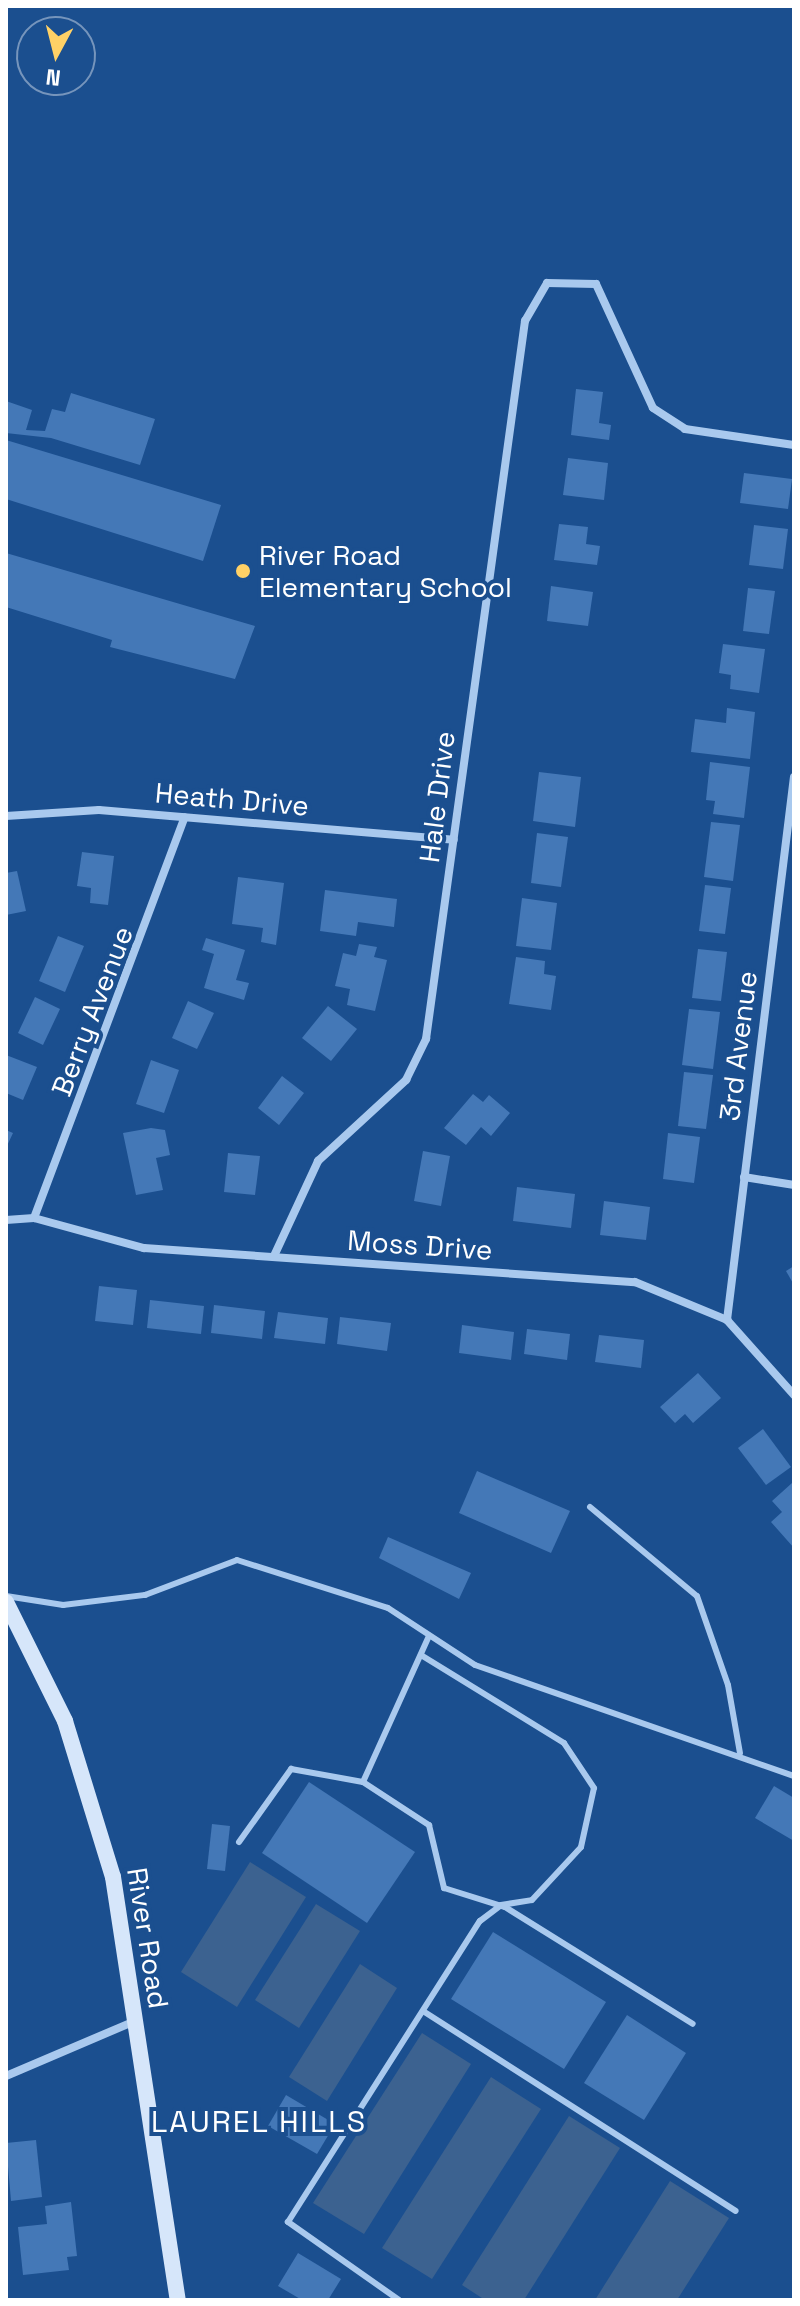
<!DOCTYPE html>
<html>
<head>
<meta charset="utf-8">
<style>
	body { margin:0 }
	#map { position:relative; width:800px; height:2306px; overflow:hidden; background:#1b4f8f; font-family:"Space Grotesk",sans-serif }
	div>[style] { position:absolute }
	.water>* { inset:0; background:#3c6290 }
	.building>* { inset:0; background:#4478b7 }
	.service>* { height:6px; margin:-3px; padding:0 3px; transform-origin:3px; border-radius:3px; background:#a9c9ee }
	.minor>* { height:8px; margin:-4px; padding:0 4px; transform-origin:4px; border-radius:4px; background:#a9c9ee }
	.secondary>* { height:16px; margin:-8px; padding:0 8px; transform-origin:8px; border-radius:8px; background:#d6e6fa }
	.dots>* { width:22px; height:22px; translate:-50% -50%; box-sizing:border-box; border:4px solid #1b4f8f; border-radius:50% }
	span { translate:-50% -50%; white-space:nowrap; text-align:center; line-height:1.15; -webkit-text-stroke:8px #1b4f8f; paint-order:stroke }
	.poi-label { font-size:28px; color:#fff }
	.left { translate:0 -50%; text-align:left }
	.street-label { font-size:28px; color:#fff }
	.neighbourhood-label { font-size:30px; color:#fff; letter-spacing:2px }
	.frame { position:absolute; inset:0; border:8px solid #fff; pointer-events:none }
	.north { position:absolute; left:16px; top:16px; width:80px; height:80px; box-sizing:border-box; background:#1b4f8f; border:2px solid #7695bc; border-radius:50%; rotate:187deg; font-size:22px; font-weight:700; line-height:32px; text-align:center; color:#fff }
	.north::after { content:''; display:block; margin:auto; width:28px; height:36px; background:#ffd166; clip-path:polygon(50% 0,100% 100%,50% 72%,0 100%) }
</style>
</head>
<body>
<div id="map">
	<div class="water">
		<i style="clip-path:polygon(250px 1862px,306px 1897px,237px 2007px,181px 1972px)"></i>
		<i style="clip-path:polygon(316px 1904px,360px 1931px,299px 2028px,255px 2000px)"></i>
		<i style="clip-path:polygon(360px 1964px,397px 1988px,327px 2101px,289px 2077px)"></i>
		<i style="clip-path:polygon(422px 2033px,471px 2064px,364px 2234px,313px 2203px)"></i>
		<i style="clip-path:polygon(491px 2077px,541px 2109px,432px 2279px,382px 2248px)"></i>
		<i style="clip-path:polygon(569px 2116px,620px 2148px,524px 2300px,485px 2300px,462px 2285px)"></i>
		<i style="clip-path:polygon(670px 2181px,729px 2218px,677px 2300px,595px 2300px)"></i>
	</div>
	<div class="building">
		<i style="clip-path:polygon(576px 389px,603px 392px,599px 423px,611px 425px,609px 440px,571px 435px)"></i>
		<i style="clip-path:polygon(71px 393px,155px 419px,140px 465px,51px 438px,6px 433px,6px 401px,32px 410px,26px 430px,45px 431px,52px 409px,65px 412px)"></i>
		<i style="clip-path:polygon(6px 440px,221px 505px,203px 561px,6px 499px)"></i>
		<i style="clip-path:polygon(568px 458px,608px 463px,604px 500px,563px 495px)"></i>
		<i style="clip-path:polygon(744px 473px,792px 479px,788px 509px,740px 503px)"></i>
		<i style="clip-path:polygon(559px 524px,588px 527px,586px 544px,600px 546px,597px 565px,554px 560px)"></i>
		<i style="clip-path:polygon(754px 525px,788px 529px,783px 569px,749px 565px)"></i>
		<i style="clip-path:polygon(6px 553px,255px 626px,235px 679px,110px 647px,112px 640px,6px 607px)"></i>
		<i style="clip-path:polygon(551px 586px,593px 592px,588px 626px,547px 621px)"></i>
		<i style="clip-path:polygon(748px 588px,775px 591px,769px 634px,743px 631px)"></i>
		<i style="clip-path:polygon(723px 644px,765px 649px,759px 693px,730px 689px,731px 675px,719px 673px)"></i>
		<i style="clip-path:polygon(727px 708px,755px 712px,750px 759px,691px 752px,695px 719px,726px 723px)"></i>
		<i style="clip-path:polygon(710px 762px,750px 767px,744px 818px,713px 814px,715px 801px,706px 800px)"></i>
		<i style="clip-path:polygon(539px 772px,581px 777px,575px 827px,533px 821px)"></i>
		<i style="clip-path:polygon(711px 822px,740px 825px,733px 881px,704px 877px)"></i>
		<i style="clip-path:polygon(537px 833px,568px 837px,561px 887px,531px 883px)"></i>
		<i style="clip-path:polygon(82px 852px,114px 856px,108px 905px,90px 903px,91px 888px,77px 886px)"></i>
		<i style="clip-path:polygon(17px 871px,26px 911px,6px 915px,6px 873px)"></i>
		<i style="clip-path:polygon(238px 877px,284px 883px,276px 945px,261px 942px,263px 928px,232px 924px)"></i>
		<i style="clip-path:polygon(705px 885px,731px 888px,725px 934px,699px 931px)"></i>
		<i style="clip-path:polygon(325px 890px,397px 899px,394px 927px,358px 922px,356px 936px,320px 931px)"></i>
		<i style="clip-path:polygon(522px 898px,557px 903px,551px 950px,516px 946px)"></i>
		<i style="clip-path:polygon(58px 936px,84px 946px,65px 992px,39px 981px)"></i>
		<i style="clip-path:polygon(206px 938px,245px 950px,236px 980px,249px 983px,244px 1000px,204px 988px,214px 954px,202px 950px)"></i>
		<i style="clip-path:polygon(359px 944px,377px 947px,374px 957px,387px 960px,375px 1011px,347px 1005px,350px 989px,335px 986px,343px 953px,356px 956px)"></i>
		<i style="clip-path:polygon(698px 949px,727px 952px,721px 1001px,692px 998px)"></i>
		<i style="clip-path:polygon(516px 957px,545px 961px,544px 974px,556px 976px,551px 1010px,509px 1004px)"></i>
		<i style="clip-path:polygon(35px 997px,60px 1009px,43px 1045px,18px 1033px)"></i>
		<i style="clip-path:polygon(188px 1001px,214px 1013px,197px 1049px,172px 1038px)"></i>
		<i style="clip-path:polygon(328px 1006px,357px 1029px,331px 1061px,302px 1038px)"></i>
		<i style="clip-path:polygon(689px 1009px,720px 1012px,713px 1069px,682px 1065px)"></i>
		<i style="clip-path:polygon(6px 1055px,37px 1067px,23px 1100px,6px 1093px)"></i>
		<i style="clip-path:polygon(151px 1060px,179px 1070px,164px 1113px,136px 1104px)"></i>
		<i style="clip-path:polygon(684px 1072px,713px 1075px,706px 1129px,678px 1126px)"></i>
		<i style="clip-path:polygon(282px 1076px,304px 1093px,279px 1125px,258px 1108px)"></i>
		<i style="clip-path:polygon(473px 1094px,483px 1102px,489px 1095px,510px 1113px,491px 1136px,481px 1127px,466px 1145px,444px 1128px)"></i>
		<i style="clip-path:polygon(151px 1128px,165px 1130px,170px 1155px,156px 1158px,163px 1190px,136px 1195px,123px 1133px)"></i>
		<i style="clip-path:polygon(6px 1130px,13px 1133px,6px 1148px)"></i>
		<i style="clip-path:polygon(668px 1133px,700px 1137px,694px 1183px,663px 1179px)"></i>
		<i style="clip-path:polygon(423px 1151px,450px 1156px,441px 1206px,414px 1201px)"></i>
		<i style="clip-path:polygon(228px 1153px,260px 1156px,255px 1195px,224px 1192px)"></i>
		<i style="clip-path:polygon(517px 1187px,575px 1194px,571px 1228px,513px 1221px)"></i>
		<i style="clip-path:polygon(604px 1201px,650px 1207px,646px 1240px,600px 1235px)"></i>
		<i style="clip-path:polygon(794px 1266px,794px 1285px,786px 1271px)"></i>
		<i style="clip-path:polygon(99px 1286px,137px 1290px,133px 1325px,95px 1321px)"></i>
		<i style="clip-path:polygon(150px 1300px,204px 1306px,201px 1334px,147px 1328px)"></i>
		<i style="clip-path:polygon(214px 1305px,265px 1311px,262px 1339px,211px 1333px)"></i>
		<i style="clip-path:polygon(278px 1312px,328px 1318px,325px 1344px,274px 1338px)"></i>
		<i style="clip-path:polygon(340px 1317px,391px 1323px,387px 1351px,337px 1344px)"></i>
		<i style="clip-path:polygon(462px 1325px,514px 1332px,511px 1360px,459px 1353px)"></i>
		<i style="clip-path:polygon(527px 1329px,570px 1334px,567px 1360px,524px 1354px)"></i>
		<i style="clip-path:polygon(599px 1335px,644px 1340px,641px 1368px,595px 1362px)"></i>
		<i style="clip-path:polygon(698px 1373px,721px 1398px,693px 1423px,685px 1414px,675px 1423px,660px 1407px)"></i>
		<i style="clip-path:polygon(763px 1429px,791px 1467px,766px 1485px,738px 1448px)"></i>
		<i style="clip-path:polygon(477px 1471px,570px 1511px,551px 1553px,459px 1513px)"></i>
		<i style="clip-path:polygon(792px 1483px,794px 1485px,794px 1548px,771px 1522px,782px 1512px,772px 1501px)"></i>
		<i style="clip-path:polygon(388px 1537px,471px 1573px,459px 1599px,379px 1558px)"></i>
		<i style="clip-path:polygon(309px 1782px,415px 1852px,367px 1923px,262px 1853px)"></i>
		<i style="clip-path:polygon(774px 1786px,794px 1798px,794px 1841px,755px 1818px)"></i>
		<i style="clip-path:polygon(212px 1824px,230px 1826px,225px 1871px,207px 1869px)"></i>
		<i style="clip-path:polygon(493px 1932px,606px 2002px,564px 2069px,451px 1999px)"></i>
		<i style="clip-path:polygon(627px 2015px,686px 2053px,644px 2120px,584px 2083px)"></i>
		<i style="clip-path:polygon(286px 2095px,335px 2124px,317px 2154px,268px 2126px)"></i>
		<i style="clip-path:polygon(36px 2140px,42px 2197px,11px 2201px,6px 2143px)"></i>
		<i style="clip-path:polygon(71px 2202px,77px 2256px,67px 2257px,69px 2270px,23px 2275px,18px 2227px,47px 2224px,45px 2206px)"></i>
		<i style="clip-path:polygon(298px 2253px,341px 2279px,328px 2300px,302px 2300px,278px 2286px)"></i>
	</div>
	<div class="service">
		<i style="left:590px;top:1507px;width:139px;rotate:39.8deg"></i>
		<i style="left:697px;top:1596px;width:94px;rotate:70.8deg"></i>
		<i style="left:728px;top:1685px;width:69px;rotate:80deg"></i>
		<i style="left:6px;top:1596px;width:58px;rotate:9deg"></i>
		<i style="left:63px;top:1605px;width:83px;rotate:-7deg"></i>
		<i style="left:145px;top:1595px;width:98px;rotate:-20.8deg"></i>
		<i style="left:237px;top:1560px;width:158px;rotate:17.6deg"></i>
		<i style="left:388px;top:1608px;width:104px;rotate:33.2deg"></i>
		<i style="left:475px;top:1665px;width:338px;rotate:19.2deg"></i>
		<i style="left:363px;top:1782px;width:160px;rotate:-65.7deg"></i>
		<i style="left:239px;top:1842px;width:90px;rotate:-54.5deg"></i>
		<i style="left:291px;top:1769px;width:73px;rotate:10.2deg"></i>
		<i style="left:363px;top:1782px;width:79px;rotate:33.1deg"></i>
		<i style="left:429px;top:1825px;width:65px;rotate:76.6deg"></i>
		<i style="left:444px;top:1888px;width:64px;rotate:17.3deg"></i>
		<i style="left:505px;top:1907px;width:221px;rotate:31.9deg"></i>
		<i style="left:423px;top:2011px;width:371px;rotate:32.6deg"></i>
		<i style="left:399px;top:2300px;width:136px;rotate:-144.9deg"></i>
		<i style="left:288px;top:2222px;width:357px;rotate:-57.5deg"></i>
		<i style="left:480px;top:1921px;width:26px;rotate:-37deg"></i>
		<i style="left:501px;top:1905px;width:31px;rotate:-9deg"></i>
		<i style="left:532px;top:1900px;width:72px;rotate:-47.2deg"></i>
		<i style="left:581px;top:1847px;width:60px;rotate:-77.6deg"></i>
		<i style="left:594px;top:1788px;width:54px;rotate:-123.7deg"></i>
		<i style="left:564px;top:1743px;width:168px;rotate:-148.4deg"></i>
	</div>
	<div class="minor">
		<i style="left:6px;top:816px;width:93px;rotate:-3.7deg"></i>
		<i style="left:99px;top:810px;width:356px;rotate:4.8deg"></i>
		<i style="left:744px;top:1177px;width:51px;rotate:9.1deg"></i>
		<i style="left:34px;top:1218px;width:428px;rotate:-69.4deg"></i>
		<i style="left:6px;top:1220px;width:28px;rotate:-4deg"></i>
		<i style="left:34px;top:1218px;width:114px;rotate:15.3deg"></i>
		<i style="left:144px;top:1248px;width:492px;rotate:4deg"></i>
		<i style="left:635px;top:1282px;width:100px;rotate:22.4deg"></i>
		<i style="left:727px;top:1320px;width:101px;rotate:48.2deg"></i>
		<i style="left:274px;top:1256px;width:105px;rotate:-65.1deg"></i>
		<i style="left:318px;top:1161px;width:120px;rotate:-42.6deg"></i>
		<i style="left:406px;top:1080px;width:46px;rotate:-64deg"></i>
		<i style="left:426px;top:1039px;width:725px;rotate:-82.15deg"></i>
		<i style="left:525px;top:321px;width:44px;rotate:-59.9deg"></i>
		<i style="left:547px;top:283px;width:49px;rotate:1.2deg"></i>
		<i style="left:596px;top:284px;width:136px;rotate:65.3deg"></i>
		<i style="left:653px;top:408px;width:38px;rotate:33deg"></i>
		<i style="left:685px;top:429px;width:110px;rotate:8.4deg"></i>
		<i style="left:727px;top:1320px;width:547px;rotate:-82.97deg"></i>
		<i style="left:6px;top:2076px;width:140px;rotate:-23.1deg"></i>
	</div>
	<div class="secondary">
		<i style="left:6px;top:1602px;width:133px;rotate:63.6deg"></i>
		<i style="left:65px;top:1721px;width:163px;rotate:72.9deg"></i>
		<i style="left:113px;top:1877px;width:428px;rotate:81.3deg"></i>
	</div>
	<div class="dots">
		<i style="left:243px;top:571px;background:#ffd166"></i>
	</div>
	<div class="poi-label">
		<span class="left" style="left:259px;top:571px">River Road<br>Elementary School</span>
	</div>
	<div class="street-label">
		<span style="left:437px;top:797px;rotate:-83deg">Hale Drive</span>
		<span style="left:232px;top:799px;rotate:5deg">Heath Drive</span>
		<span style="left:92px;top:1011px;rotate:-69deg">Berry Avenue</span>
		<span style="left:738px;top:1046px;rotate:-83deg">3rd Avenue</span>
		<span style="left:420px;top:1245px;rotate:4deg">Moss Drive</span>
		<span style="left:148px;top:1938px;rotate:81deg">River Road</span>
	</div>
	<div class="neighbourhood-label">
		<span style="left:259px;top:2122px">LAUREL HILLS</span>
	</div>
	<div class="frame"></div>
	<div class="north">N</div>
</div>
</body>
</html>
